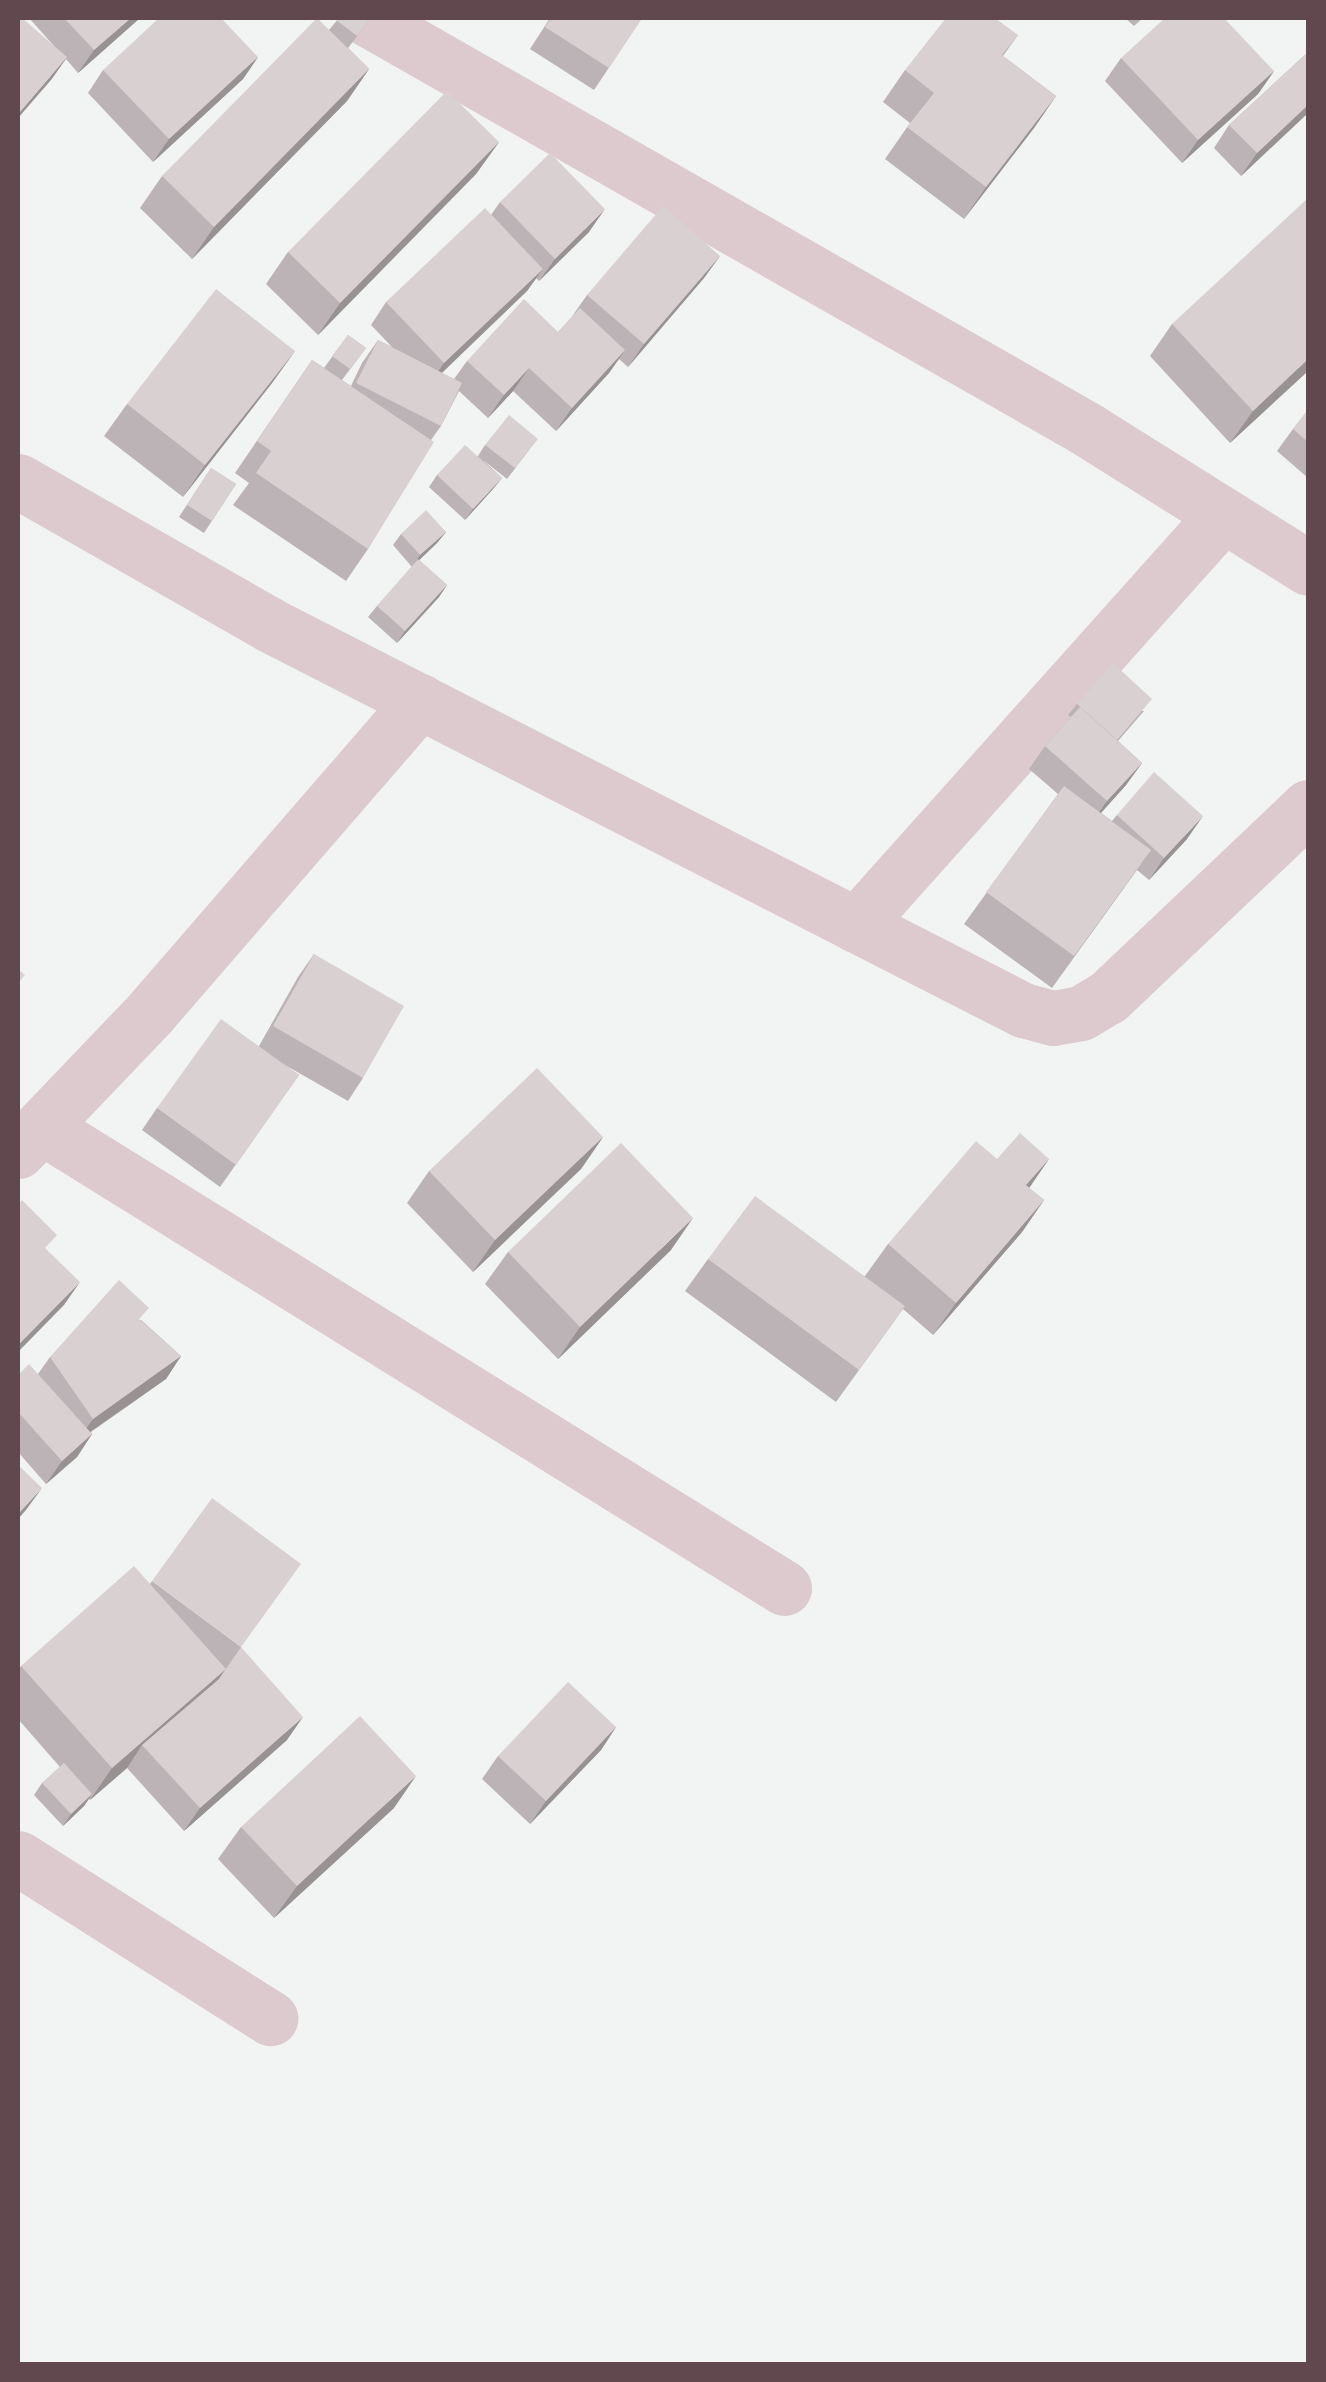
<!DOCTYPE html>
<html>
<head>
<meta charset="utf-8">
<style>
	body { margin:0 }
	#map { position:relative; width:1326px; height:2382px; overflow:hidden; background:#f1f4f2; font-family:Arial,sans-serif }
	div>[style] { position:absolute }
	.street>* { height:55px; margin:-27.5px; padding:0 27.5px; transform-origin:27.5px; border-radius:27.5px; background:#dccacf }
	.wall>* { inset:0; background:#bbb3b5 }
	.shaded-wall>* { inset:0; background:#989293 }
	.building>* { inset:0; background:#d9d0d2 }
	span { translate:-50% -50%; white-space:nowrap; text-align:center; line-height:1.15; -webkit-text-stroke:9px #fff; paint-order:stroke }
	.frame { position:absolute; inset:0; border:20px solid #61474e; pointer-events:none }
</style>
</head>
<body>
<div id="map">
	<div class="street">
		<i style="left:366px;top:18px;width:828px;rotate:29.69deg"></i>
		<i style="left:1085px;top:428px;width:263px;rotate:32.1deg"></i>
		<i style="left:18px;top:481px;width:290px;rotate:29.7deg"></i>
		<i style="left:270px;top:625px;width:846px;rotate:27.08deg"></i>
		<i style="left:1023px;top:1010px;width:31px;rotate:15deg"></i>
		<i style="left:1053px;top:1018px;width:28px;rotate:-10deg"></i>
		<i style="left:1081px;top:1013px;width:31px;rotate:-31deg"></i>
		<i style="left:1108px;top:997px;width:276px;rotate:-43.5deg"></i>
		<i style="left:856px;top:925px;width:550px;rotate:-48.17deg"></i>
		<i style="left:45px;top:1129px;width:870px;rotate:31.84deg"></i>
		<i style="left:18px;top:1151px;width:190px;rotate:-46.3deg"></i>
		<i style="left:149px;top:1014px;width:414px;rotate:-49.1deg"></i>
		<i style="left:18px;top:1858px;width:299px;rotate:32.4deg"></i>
	</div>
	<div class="wall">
		<i style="clip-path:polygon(29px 18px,140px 18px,78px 73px,66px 59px,51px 80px,54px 46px)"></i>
		<i style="clip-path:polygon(339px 18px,369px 21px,348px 48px,343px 43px,369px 69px,347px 101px,192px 259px,140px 208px,162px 176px,329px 30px)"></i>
		<i style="clip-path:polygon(550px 18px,642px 18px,594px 90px,530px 49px)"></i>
		<i style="clip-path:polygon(1125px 18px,1143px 18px,1134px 26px)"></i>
		<i style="clip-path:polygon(1018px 35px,1003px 56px,1056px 96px,1034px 128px,964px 219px,885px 159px,910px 123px,883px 102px,905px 70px)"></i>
		<i style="clip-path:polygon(1308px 52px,1308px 113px,1241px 176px,1214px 148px,1229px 125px)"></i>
		<i style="clip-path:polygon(258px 57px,243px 79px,153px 162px,88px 93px,103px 70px)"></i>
		<i style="clip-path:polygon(1121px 58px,1274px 71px,1258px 94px,1182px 163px,1105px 81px)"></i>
		<i style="clip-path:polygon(499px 142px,476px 174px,318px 335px,266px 284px,288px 252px)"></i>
		<i style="clip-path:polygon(500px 202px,589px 232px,539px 281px,536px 278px,527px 291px,442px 373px,454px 379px,467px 361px,558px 332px,571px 318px,587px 295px,720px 256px,704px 278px,628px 367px,619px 359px,609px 373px,556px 431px,513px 391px,488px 418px,459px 391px,441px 426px,431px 440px,368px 549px,346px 581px,233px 505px,249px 483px,235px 473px,312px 360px,324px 368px,348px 335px,366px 348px,342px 380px,351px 386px,362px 363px,378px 340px,392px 347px,371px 325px,386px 302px,491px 215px)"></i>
		<i style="clip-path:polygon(1172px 324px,1308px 371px,1230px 443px,1150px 356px)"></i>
		<i style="clip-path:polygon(295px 351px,272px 383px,183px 497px,104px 436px,127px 404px)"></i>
		<i style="clip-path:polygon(1308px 410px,1308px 478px,1277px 451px,1293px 429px)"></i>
		<i style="clip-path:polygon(485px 445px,529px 450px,507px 479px,483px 460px,502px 478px,493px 489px,465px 520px,429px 487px,437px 475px,478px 456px)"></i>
		<i style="clip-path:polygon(211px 468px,236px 484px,204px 533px,179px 517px)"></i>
		<i style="clip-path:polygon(446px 532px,437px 543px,419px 560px,447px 585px,439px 597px,397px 643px,368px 617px,377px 606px,412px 567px,393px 545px,401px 534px)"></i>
		<i style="clip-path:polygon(1077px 704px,1144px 711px,1118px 741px,1142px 763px,1126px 785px,1101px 813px,1112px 821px,1117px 815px,1187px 839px,1149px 880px,1137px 870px,1052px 988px,964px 924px,1058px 794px,1029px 769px,1045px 746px,1071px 717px,1068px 715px)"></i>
		<i style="clip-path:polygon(314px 954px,363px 1078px,348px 1101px,285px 1065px,299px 1075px,220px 1187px,142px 1130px,157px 1108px,259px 1046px,298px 977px)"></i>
		<i style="clip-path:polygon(603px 1137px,581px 1169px,473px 1272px,407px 1203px,429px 1171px)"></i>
		<i style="clip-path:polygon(997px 1159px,1049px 1159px,1029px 1188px,1044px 1200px,1022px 1232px,933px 1335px,903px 1309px,836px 1402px,685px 1291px,708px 1259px,865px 1276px,888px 1244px)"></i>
		<i style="clip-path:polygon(671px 1250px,558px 1359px,485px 1284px,508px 1252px)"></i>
		<i style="clip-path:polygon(141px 1320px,181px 1356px,166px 1379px,91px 1432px,92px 1434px,77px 1457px,46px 1484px,18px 1452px,18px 1375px,38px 1374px,50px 1357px)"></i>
		<i style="clip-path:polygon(152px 1581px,241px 1647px,287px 1740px,184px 1831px,127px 1768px,90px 1800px,89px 1799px,84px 1806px,63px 1826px,34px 1795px,42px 1783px,60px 1767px,18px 1719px,18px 1671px,21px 1666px,150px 1584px)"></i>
		<i style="clip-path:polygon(616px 1727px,601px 1750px,530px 1824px,482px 1779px,498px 1756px)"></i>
		<i style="clip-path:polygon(394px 1808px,274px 1918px,218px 1859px,241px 1827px)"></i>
	</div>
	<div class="shaded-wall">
		<i style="clip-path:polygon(131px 18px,140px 18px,78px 73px,94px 50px)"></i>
		<i style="clip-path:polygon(67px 57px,51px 80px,18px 118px,18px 114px)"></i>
		<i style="clip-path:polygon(258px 57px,243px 79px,153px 162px,169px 139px)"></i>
		<i style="clip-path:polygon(369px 69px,347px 101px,192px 259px,214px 227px)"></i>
		<i style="clip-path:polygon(1274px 71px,1258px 94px,1182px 163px,1198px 140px)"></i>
		<i style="clip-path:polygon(1056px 96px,1034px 128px,964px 219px,986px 187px)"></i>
		<i style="clip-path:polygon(1308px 105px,1308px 113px,1241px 176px,1257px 153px)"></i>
		<i style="clip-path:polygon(499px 142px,476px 174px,318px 335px,340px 303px)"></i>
		<i style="clip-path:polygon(605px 209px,589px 232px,539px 281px,555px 259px)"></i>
		<i style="clip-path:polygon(720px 256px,704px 278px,628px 367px,644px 344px)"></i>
		<i style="clip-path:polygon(543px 269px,527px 291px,428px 386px,444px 363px)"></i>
		<i style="clip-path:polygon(625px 350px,609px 373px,556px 431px,572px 408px)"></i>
		<i style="clip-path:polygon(295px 351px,272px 383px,183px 497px,205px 465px)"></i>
		<i style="clip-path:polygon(1308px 359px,1308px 371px,1230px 443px,1253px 411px)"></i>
		<i style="clip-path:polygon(529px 368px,513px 391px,488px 418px,504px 395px)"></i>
		<i style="clip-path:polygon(502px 478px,493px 489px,465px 520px,473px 509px)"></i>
		<i style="clip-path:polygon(446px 532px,437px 543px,412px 567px,420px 555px)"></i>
		<i style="clip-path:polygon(447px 585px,439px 597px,397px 643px,405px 631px)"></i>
		<i style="clip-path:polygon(1142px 763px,1126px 785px,1091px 824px,1107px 801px)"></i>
		<i style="clip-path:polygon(1203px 816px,1187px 839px,1149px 880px,1164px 858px)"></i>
		<i style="clip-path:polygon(603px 1137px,581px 1169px,473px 1272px,495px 1240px)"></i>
		<i style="clip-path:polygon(1049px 1159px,1027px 1191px,1026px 1185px)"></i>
		<i style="clip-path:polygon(1044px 1200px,1022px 1232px,933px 1335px,956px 1303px)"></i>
		<i style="clip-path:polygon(693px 1218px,671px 1250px,558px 1359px,580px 1327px)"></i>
		<i style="clip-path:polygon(80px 1282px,64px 1305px,18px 1352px,18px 1345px)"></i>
		<i style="clip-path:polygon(181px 1356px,166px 1379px,77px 1441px,93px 1419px)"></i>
		<i style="clip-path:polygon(92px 1434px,77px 1457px,46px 1484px,62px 1461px)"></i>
		<i style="clip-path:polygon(42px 1488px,26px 1510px,18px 1519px,18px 1514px)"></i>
		<i style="clip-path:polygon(226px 1669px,203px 1701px,142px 1745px,127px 1768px,90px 1800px,112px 1768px)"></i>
		<i style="clip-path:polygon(303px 1717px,287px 1740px,184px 1831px,200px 1808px)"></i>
		<i style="clip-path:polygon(616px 1727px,601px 1750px,530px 1824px,546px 1801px)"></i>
		<i style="clip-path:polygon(416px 1776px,394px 1808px,274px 1918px,297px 1886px)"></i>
		<i style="clip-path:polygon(92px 1794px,84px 1806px,63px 1826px,71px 1814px)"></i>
	</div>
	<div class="building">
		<i style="clip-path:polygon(18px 18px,22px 18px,67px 57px,18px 114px)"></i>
		<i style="clip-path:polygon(64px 18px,131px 18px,94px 50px)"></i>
		<i style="clip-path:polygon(159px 18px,221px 18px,258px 57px,169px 139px,103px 70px)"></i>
		<i style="clip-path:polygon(317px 18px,369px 69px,214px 227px,162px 176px)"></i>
		<i style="clip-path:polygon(339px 18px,365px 18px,369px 21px,357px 36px,336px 20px)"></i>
		<i style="clip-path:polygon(551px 18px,642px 18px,609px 68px,545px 27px)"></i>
		<i style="clip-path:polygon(946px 18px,995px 18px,1018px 35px,1002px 55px,1056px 96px,986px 187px,907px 127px,934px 93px,905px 70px)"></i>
		<i style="clip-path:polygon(1165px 18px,1224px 18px,1274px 71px,1198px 140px,1121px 58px)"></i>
		<i style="clip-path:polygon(1308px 52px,1308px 105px,1257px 153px,1229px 125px)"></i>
		<i style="clip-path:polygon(447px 91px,499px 142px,340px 303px,288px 252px)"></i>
		<i style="clip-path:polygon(550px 153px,605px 209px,555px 259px,500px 202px)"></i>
		<i style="clip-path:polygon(1308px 198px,1308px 359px,1253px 411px,1172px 324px)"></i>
		<i style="clip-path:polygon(663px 206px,720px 256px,644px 344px,587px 295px)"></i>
		<i style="clip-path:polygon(485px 208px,543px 269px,444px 363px,386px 302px)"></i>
		<i style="clip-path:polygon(216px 289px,295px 351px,205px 465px,127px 404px)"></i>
		<i style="clip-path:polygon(524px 299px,558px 332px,580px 308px,625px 350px,572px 408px,529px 368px,504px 395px,467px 361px)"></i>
		<i style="clip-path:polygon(348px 335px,366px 348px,350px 369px,332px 356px)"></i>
		<i style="clip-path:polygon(378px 340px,462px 383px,441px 426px,356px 383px)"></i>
		<i style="clip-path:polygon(312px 360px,434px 442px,368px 549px,256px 473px,271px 451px,257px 441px)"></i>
		<i style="clip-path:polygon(1308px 410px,1308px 442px,1293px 429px)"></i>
		<i style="clip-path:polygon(509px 415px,538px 439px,515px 468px,485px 445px)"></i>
		<i style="clip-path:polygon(465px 445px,502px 478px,473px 509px,437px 475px)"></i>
		<i style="clip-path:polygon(211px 468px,236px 484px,212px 521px,187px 505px)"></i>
		<i style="clip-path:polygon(426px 510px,446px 532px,420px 555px,401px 534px)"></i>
		<i style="clip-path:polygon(418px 559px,447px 585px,405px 631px,377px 606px)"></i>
		<i style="clip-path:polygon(1113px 663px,1152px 699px,1117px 740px,1077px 704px)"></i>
		<i style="clip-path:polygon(1080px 707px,1142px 763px,1107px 801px,1045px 746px)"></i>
		<i style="clip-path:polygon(1154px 772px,1203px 816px,1164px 858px,1117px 815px)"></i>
		<i style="clip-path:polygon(1064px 786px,1151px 850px,1074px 956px,986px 892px)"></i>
		<i style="clip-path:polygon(314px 954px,404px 1006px,363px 1078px,273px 1026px)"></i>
		<i style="clip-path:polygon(18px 969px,25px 975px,18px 983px)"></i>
		<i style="clip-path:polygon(221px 1019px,299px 1075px,236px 1165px,157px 1108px)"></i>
		<i style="clip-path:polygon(537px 1068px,603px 1137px,495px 1240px,429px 1171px)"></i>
		<i style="clip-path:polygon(1020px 1133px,1049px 1159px,1026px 1185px,1044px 1200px,956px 1303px,888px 1244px,976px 1141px,997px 1159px)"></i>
		<i style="clip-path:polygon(621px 1143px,693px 1218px,580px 1327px,508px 1252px)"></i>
		<i style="clip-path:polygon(755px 1196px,905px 1306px,859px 1370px,708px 1259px)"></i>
		<i style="clip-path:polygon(22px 1200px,57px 1235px,45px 1248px,80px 1282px,18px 1345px,18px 1205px)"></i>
		<i style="clip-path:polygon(119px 1280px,149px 1308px,139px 1319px,181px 1356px,93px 1419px,50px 1357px)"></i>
		<i style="clip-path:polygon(29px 1364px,92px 1434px,62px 1461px,18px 1412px,18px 1375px)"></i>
		<i style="clip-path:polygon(18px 1465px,42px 1488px,18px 1514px)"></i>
		<i style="clip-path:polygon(212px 1498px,301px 1564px,241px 1647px,152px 1581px)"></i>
		<i style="clip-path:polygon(134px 1566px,226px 1669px,112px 1768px,21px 1666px)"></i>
		<i style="clip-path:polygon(241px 1647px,303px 1717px,200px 1808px,142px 1745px,219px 1679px)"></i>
		<i style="clip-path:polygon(568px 1682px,616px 1727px,546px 1801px,498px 1756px)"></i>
		<i style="clip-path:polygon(360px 1716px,416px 1776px,297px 1886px,241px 1827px)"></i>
		<i style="clip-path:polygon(64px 1763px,92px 1794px,71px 1814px,42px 1783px)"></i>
	</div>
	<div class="frame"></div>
</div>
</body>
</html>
